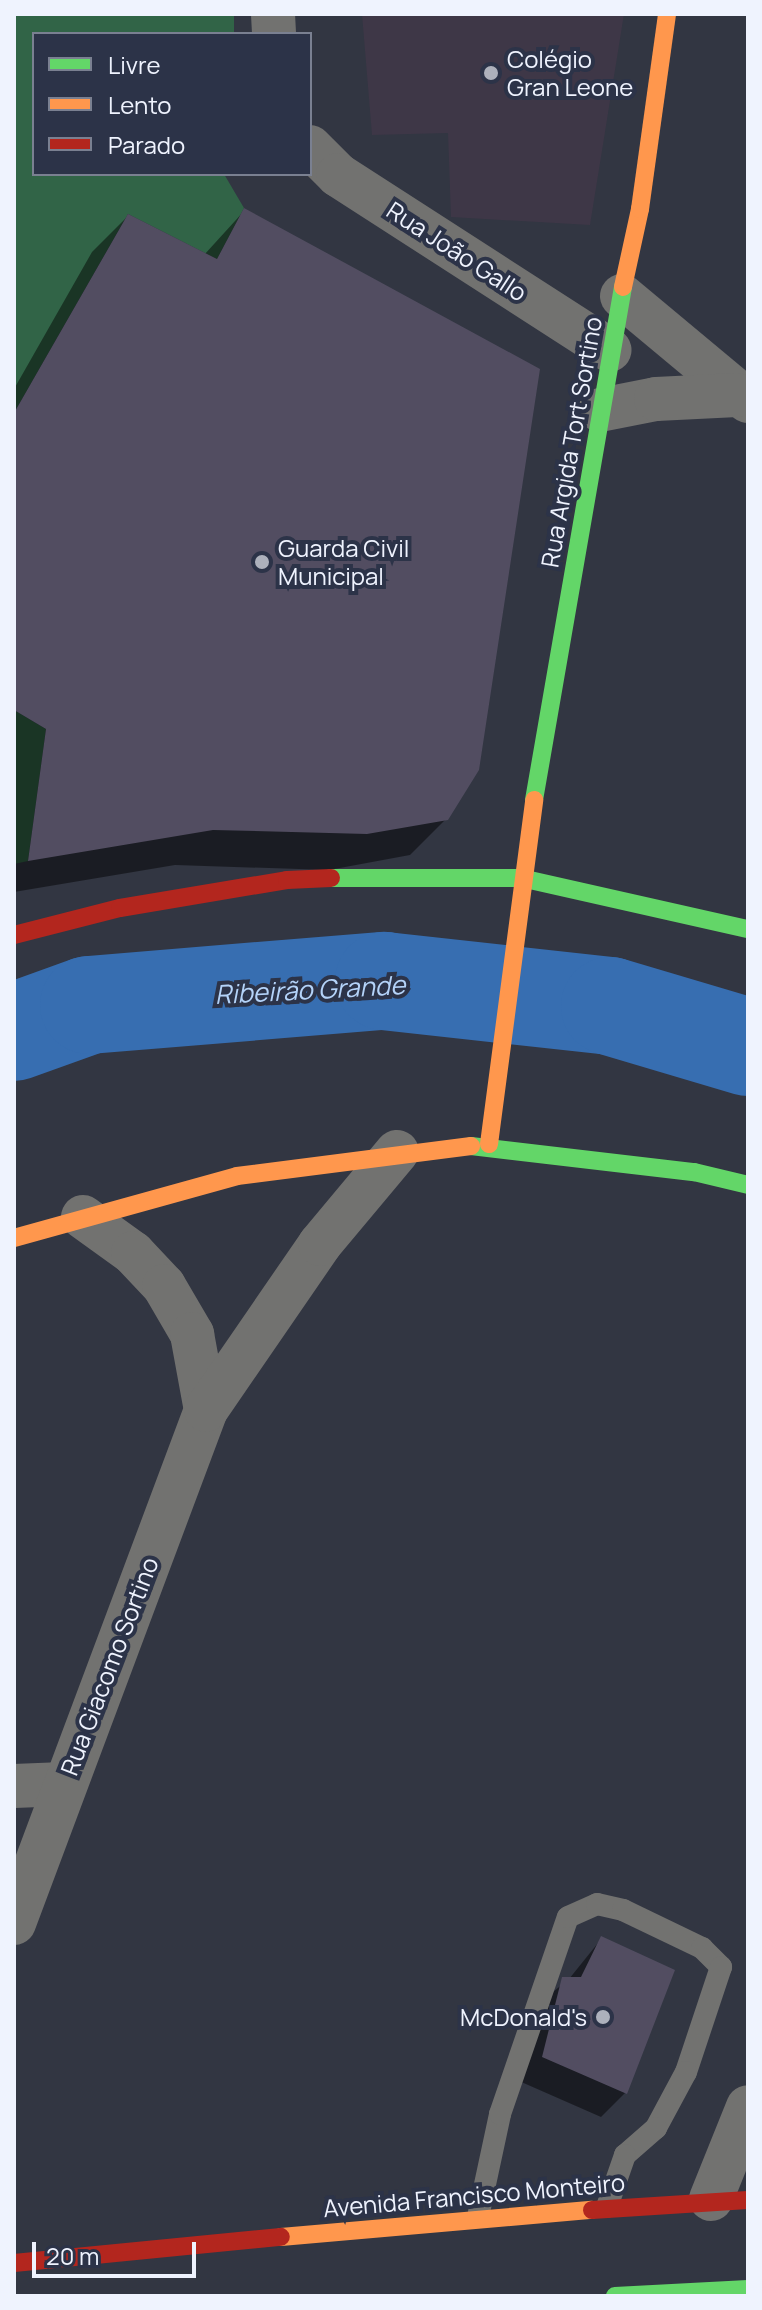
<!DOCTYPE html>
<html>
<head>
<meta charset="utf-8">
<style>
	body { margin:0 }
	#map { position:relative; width:762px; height:2310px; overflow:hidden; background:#323642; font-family:Manrope,sans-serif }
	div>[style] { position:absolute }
	.education>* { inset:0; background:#3e3747 }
	.green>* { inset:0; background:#316447 }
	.shadow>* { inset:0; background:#0007 }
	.river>* { height:98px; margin:-49px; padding:0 49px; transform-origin:49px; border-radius:49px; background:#376eb1 }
	.building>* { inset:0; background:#524d61 }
	.lane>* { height:22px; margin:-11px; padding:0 11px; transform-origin:11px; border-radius:11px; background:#727270 }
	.street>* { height:44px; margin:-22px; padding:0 22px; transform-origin:22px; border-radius:22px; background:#727270 }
	.fast>* { height:18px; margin:-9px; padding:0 9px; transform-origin:9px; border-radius:9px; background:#63d668 }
	.slow>* { height:18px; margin:-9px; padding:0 9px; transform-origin:9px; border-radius:9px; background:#ff974d }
	.jam>* { height:18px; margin:-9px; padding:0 9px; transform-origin:9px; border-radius:9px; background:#b3261e }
	.dots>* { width:22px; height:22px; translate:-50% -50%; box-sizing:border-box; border:4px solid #2c3348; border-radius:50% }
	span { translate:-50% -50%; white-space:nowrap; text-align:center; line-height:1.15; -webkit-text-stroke:8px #2c3348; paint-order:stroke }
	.poi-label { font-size:24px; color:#eff3fe }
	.left { translate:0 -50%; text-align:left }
	.right { translate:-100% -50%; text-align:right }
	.street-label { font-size:24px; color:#eff3fe }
	.water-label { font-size:26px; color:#b4d3f9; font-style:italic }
	.frame { position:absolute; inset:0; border:16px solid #eff3fe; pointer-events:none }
	.legend { position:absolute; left:32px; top:32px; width:280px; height:144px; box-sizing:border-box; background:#2c3348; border:2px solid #7a8091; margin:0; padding:10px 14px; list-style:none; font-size:24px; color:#eff3fe }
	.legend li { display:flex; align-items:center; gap:16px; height:40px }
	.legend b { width:40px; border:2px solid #7a8091 }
	.scale { position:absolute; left:32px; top:2242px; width:164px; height:36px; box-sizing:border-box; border:4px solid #eff3fe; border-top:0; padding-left:10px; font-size:24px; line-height:28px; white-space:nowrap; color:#eff3fe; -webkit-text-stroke:6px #2c3348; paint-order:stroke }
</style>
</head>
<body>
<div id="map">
	<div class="education">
		<i style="clip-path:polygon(362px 14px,624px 14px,590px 225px,451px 217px,448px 133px,372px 135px)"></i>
	</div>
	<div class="green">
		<i style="clip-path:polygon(14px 14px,234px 14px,234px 34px,34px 34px,34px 174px,224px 174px,244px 208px,217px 259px,128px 214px,14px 413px)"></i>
		<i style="clip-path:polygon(14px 710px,46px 729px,28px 861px,14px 864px)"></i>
	</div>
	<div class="shadow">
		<i style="clip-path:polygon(245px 210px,447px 818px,410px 855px,329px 870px,175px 865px,14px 892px,14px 389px,92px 252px,128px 216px,204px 255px)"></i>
		<i style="clip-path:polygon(602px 1938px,625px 2093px,601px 2117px,519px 2081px,538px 2004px,569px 1979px)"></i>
	</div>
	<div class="river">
		<i style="left:14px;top:1032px;width:80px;rotate:-19.8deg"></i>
		<i style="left:89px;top:1005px;width:296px;rotate:-4.7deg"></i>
		<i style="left:384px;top:981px;width:227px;rotate:6.3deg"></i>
		<i style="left:610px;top:1006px;width:144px;rotate:16.5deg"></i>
	</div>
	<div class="building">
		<i style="clip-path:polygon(244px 208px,540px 369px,479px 770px,448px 820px,367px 834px,213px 830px,28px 861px,46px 729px,14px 710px,14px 413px,128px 214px,217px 259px)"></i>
		<i style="clip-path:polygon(601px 1936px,675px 1970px,627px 2094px,542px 2057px,562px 1977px,581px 1977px)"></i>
	</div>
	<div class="lane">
		<i style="left:478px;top:2217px;width:105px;rotate:-77.9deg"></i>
		<i style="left:500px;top:2114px;width:208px;rotate:-71deg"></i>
		<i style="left:568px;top:1917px;width:32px;rotate:-24deg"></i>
		<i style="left:597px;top:1904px;width:27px;rotate:13deg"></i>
		<i style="left:623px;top:1910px;width:88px;rotate:25.7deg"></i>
		<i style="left:702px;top:1948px;width:27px;rotate:45deg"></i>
		<i style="left:721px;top:1967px;width:111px;rotate:108.4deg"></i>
		<i style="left:686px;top:2072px;width:64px;rotate:118.2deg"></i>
		<i style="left:656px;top:2128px;width:41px;rotate:138.9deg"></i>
		<i style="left:625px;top:2155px;width:55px;rotate:109.1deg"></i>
	</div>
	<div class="street">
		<i style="left:273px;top:14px;width:20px;rotate:87deg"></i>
		<i style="left:310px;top:147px;width:40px;rotate:45deg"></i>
		<i style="left:338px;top:175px;width:323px;rotate:32.8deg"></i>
		<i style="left:622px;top:296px;width:164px;rotate:39.8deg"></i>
		<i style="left:600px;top:410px;width:57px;rotate:-11.1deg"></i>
		<i style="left:656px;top:399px;width:81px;rotate:-2.8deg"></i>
		<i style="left:83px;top:1217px;width:62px;rotate:35.8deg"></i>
		<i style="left:133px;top:1253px;width:45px;rotate:46.8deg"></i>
		<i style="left:164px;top:1286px;width:56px;rotate:59.7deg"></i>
		<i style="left:192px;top:1334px;width:77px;rotate:79.6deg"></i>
		<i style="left:14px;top:1786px;width:50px;rotate:-2.3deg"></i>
		<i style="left:14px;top:1923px;width:548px;rotate:-69.48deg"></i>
		<i style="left:206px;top:1410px;width:201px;rotate:-55.5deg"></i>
		<i style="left:320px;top:1244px;width:120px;rotate:-50.1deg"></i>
		<i style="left:711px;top:2199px;width:99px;rotate:-68.1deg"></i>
	</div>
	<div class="fast">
		<i style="left:534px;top:800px;width:521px;rotate:-80.16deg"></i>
		<i style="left:331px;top:878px;width:190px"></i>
		<i style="left:521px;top:878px;width:233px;rotate:12.7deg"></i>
		<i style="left:471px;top:1146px;width:225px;rotate:6.7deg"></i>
		<i style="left:694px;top:1172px;width:56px;rotate:13.5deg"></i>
		<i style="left:615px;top:2296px;width:133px;rotate:-3deg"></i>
	</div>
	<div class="slow">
		<i style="left:623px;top:287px;width:80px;rotate:-77.7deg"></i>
		<i style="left:640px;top:209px;width:197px;rotate:-82.1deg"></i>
		<i style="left:489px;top:1144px;width:347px;rotate:-82.5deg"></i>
		<i style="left:14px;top:1238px;width:231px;rotate:-15.5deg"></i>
		<i style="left:237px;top:1176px;width:236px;rotate:-7.3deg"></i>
		<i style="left:281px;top:2237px;width:312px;rotate:-5deg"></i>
	</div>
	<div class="jam">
		<i style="left:14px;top:935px;width:109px;rotate:-14.3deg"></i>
		<i style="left:120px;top:908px;width:169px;rotate:-9.5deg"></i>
		<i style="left:287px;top:880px;width:44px;rotate:-2.6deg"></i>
		<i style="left:592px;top:2210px;width:156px;rotate:-3.7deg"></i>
		<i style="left:14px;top:2263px;width:268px;rotate:-5.6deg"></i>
	</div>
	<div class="dots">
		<i style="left:491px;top:73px;background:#adb1bc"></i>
		<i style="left:262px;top:562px;background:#adb1bc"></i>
		<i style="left:603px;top:2017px;background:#adb1bc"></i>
	</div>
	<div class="poi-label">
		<span class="left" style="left:507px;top:73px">Colégio<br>Gran Leone</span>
		<span class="left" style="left:278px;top:562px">Guarda Civil<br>Municipal</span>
		<span class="right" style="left:587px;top:2017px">McDonald's</span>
	</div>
	<div class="street-label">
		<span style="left:457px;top:251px;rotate:33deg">Rua João Gallo</span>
		<span style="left:571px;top:442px;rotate:-80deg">Rua Argida Tort Sortino</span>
		<span style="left:109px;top:1666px;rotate:-69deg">Rua Giacomo Sortino</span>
		<span style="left:474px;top:2195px;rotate:-5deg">Avenida Francisco Monteiro</span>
	</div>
	<div class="water-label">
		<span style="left:310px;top:990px;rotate:-3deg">Ribeirão Grande</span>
	</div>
	<div class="frame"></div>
	<ul class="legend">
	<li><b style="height:10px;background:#63d668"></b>Livre</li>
	<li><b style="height:10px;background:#ff974d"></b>Lento</li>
	<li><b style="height:10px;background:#b3261e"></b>Parado</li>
	</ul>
	<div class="scale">20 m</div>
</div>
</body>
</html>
